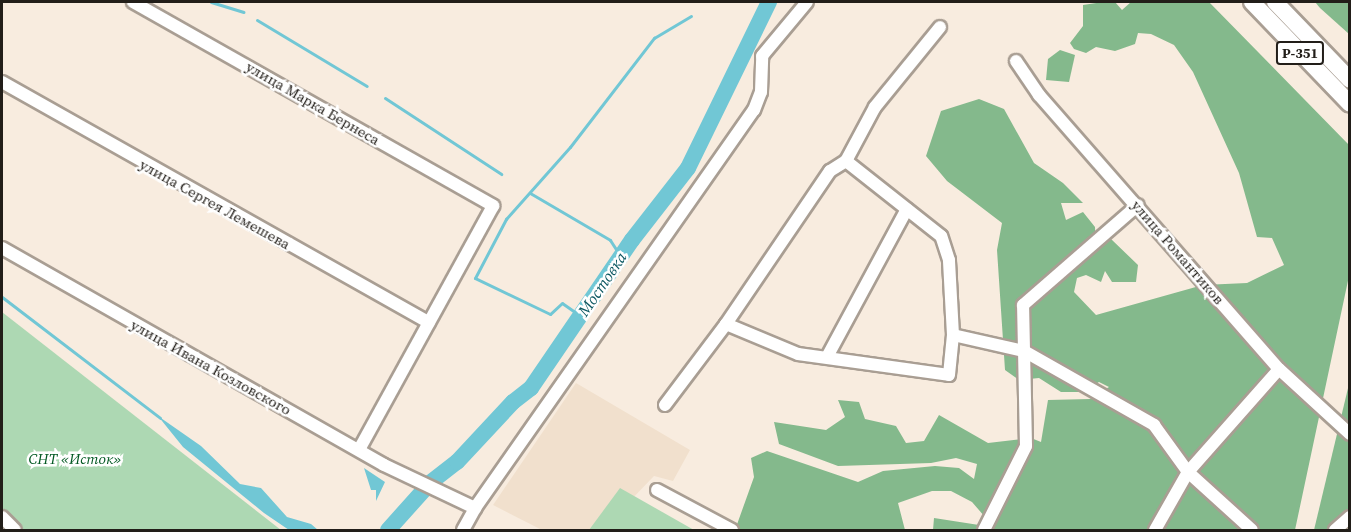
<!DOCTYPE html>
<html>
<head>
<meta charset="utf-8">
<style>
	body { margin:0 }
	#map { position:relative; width:1351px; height:532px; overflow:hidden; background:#f8ecdf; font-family:"Source Serif 4",serif }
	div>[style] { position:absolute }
	.built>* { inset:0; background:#f1e0cd }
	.green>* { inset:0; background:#add8b3 }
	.forest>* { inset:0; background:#84b98c }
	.water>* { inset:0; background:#71c7d5 }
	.stream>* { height:3px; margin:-1.5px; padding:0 1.5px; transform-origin:1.5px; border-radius:1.5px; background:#71c7d5 }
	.river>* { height:16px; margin:-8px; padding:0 8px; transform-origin:8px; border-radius:8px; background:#71c7d5 }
	.roads { filter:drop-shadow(2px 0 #a99e93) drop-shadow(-2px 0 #a99e93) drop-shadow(0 2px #a99e93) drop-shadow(0 -2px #a99e93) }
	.minor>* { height:12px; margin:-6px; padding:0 6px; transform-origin:6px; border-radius:6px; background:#fff }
	.highway>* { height:16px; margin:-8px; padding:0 8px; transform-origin:8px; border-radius:8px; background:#fff }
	span { translate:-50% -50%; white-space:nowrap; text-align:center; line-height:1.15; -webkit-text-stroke:5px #fff; paint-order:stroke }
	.shield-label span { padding:2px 4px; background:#fff; border:2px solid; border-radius:4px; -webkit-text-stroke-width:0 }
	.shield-label { font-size:14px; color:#221e19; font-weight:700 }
	.street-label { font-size:15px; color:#221e19 }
	.park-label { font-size:15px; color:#005821; font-style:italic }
	.water-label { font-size:16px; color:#0c5862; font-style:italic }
	.frame { position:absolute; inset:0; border:3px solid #221e19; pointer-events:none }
</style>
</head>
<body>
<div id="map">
	<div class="built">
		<i style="clip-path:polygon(576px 383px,690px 450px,673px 481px,654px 476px,602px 530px,542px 530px,493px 505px)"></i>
	</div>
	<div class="green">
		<i style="clip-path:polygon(2px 312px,281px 530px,2px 530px)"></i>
		<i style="clip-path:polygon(620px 488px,694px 530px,589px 530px)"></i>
	</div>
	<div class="forest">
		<i style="clip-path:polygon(1103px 2px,1115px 2px,1122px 10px,1131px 2px,1209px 2px,1349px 145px,1349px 276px,1295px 530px,933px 530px,934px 518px,979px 525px,985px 517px,972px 502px,951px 491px,932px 491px,898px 503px,905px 530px,735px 530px,754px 477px,751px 458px,767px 451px,858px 482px,883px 471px,935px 466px,959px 468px,974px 479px,977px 464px,956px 458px,931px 463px,838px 466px,779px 444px,774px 422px,826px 430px,845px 417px,838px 400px,859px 402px,865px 419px,896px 426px,906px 443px,924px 441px,939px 415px,988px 443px,1031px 438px,1041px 442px,1048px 400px,1090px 399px,1109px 387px,1099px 382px,1083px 392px,1061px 392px,1039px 378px,1019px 380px,1005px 370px,997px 250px,1002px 223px,947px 181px,926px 156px,941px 111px,979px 99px,1004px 109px,1034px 163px,1063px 183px,1083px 203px,1061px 203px,1066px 220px,1083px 212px,1095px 227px,1096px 252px,1111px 239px,1138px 265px,1136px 282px,1112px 282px,1105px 271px,1101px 282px,1086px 275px,1077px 278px,1074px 292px,1096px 315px,1203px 285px,1247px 283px,1284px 265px,1272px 238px,1257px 237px,1239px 173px,1193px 72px,1174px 45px,1151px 34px,1138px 33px,1135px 44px,1115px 51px,1096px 47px,1086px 53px,1074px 49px,1070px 43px,1083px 26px,1083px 5px)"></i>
		<i style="clip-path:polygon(1315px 2px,1349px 2px,1349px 34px,1320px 8px)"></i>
		<i style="clip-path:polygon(1060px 50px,1075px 55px,1069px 82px,1046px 80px,1048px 59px)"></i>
		<i style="clip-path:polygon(1349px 384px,1349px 530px,1314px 530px)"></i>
	</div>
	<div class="water">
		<i style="clip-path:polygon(158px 416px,201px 446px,240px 484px,261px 488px,287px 517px,311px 524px,318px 530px,289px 530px,264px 513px,183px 447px)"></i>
		<i style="clip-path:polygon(364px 468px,385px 482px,376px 501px,376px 490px,371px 490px)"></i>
	</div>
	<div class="stream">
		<i style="left:211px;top:2px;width:34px;rotate:17deg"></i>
		<i style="left:257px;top:20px;width:128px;rotate:31deg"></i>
		<i style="left:385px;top:98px;width:139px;rotate:33.2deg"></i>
		<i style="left:530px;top:193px;width:93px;rotate:30.4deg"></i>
		<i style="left:610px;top:240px;width:20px;rotate:57deg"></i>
		<i style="left:2px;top:297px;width:199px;rotate:37.4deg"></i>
		<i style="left:582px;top:317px;width:24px;rotate:-145deg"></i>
		<i style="left:562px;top:303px;width:16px;rotate:137deg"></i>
		<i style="left:550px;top:314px;width:83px;rotate:-154.4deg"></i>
		<i style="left:475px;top:278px;width:67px;rotate:-62.3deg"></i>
		<i style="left:506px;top:219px;width:96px;rotate:-48.4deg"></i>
		<i style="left:570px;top:147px;width:138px;rotate:-52.4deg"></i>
		<i style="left:654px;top:38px;width:43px;rotate:-30.7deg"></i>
	</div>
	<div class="river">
		<i style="left:388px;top:530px;width:64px;rotate:-48.1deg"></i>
		<i style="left:431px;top:482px;width:33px;rotate:-38deg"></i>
		<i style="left:457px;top:462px;width:82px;rotate:-47deg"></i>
		<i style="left:513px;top:402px;width:23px;rotate:-38deg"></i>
		<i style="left:531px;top:388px;width:179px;rotate:-55.7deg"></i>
		<i style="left:632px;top:240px;width:91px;rotate:-52.1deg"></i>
		<i style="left:688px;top:168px;width:185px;rotate:-64deg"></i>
	</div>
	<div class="roads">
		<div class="minor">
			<i style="left:133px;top:2px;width:414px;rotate:29.5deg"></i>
			<i style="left:493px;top:206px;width:278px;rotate:118.8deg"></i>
			<i style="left:1016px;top:61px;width:41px;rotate:55.9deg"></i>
			<i style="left:1039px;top:95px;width:364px;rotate:48.8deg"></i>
			<i style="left:1279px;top:369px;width:96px;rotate:42.5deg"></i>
			<i style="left:2px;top:82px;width:490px;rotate:29.4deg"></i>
			<i style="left:2px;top:248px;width:439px;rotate:29.6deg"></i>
			<i style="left:384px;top:465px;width:101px;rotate:25.3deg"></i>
			<i style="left:726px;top:324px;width:78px;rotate:22.6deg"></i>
			<i style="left:798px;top:354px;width:152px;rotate:7.9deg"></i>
			<i style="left:949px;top:375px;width:40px;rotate:-84.3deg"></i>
			<i style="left:953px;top:335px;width:75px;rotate:-93.1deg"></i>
			<i style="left:949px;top:260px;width:25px;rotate:-108deg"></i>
			<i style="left:941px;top:236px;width:121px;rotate:-141.7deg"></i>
			<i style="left:953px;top:335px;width:73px;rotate:12.7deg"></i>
			<i style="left:1024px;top:351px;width:150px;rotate:29.6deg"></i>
			<i style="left:1154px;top:425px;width:58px;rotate:54.1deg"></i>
			<i style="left:1188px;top:472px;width:86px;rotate:42.2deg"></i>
			<i style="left:827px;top:357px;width:168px;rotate:-61.6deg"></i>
			<i style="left:665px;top:405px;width:101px;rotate:-53deg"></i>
			<i style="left:726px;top:324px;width:185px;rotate:-55.8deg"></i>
			<i style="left:830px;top:171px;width:19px;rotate:-32deg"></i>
			<i style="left:846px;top:161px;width:61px;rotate:-61.8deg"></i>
			<i style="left:875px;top:107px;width:103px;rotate:-50.9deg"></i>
			<i style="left:657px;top:490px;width:85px;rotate:28.1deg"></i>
			<i style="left:2px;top:517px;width:18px;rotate:45deg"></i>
			<i style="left:463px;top:530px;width:25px;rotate:-61deg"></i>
			<i style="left:475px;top:508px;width:486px;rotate:-55deg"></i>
			<i style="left:754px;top:110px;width:19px;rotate:-69deg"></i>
			<i style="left:761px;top:92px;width:36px;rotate:-88deg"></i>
			<i style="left:762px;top:56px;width:70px;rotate:-50.2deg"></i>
			<i style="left:984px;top:530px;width:94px;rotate:-63.4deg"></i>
			<i style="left:1026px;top:446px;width:141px;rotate:-91.2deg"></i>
			<i style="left:1023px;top:305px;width:152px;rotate:-41deg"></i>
			<i style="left:1155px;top:530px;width:67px;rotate:-60.4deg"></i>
			<i style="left:1188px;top:472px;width:137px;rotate:-48.5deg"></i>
			<i style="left:1335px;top:530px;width:20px;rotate:-41deg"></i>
		</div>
		<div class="highway">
			<i style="left:1252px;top:2px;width:141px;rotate:46.1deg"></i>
			<i style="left:1275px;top:2px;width:108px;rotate:46.1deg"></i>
		</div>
	</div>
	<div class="shield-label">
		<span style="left:1300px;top:53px">Р-351</span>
	</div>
	<div class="street-label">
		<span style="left:313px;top:103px;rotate:30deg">улица Марка Бернеса</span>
		<span style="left:215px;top:204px;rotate:29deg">улица Сергея Лемешева</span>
		<span style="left:1178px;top:252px;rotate:49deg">улица Романтиков</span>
		<span style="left:211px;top:367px;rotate:29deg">улица Ивана Козловского</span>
	</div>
	<div class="park-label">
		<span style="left:75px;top:459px">СНТ «Исток»</span>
	</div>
	<div class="water-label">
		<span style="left:602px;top:284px;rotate:-56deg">Мостовка</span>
	</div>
	<div class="frame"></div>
</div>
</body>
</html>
